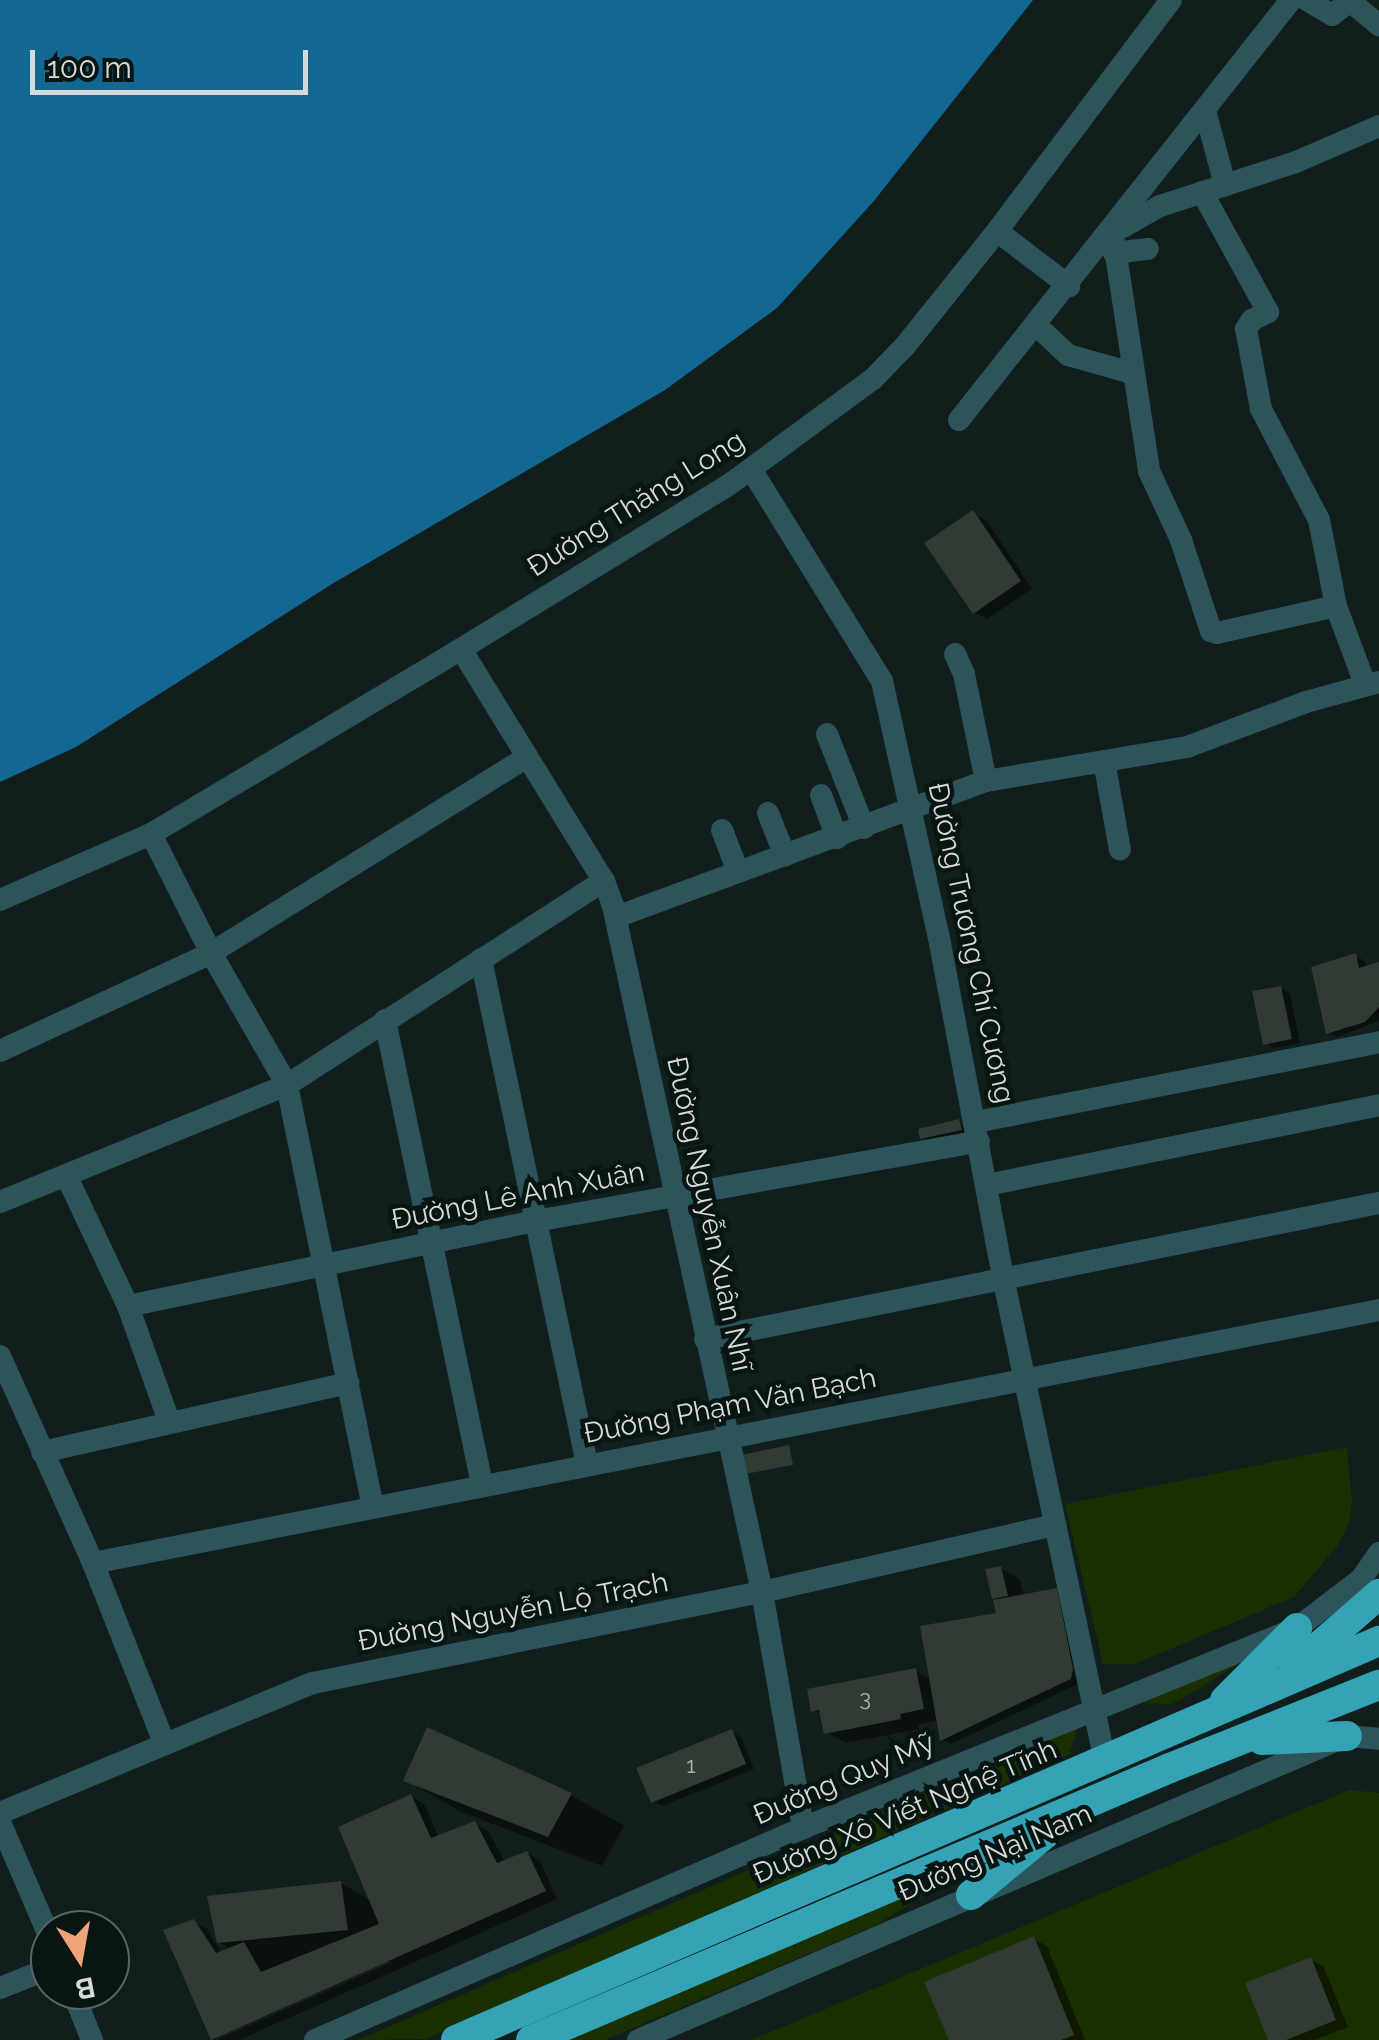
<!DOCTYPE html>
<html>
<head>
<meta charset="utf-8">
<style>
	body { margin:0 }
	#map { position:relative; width:1379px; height:2040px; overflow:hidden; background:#111e1c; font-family:Raleway,sans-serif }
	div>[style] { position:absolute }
	.green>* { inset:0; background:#1b3000 }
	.water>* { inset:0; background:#136892 }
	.shadow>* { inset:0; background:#0007 }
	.building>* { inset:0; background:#303b34 }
	.minor>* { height:22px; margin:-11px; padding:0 11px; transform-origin:11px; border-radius:11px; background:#2d545b }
	.highway>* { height:30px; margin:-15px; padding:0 15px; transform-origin:15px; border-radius:15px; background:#33a3b5 }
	span { translate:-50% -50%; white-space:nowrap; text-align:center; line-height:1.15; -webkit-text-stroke:9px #081513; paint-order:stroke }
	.number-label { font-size:22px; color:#aab4b0 }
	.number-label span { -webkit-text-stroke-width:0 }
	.street-label { font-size:28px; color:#d3dcda }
	.north { position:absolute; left:30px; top:1910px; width:100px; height:100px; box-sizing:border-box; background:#081513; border:2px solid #596563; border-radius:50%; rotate:169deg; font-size:28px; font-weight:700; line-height:40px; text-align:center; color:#d3dcda }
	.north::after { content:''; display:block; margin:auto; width:35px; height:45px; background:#efa378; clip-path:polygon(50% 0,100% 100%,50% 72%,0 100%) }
	.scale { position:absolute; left:30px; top:50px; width:278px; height:45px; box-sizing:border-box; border:5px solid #d3dcda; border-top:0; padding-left:12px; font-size:30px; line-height:35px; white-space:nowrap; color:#d3dcda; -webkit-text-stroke:8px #081513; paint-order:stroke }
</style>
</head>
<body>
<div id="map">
	<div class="green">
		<i style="clip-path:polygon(1347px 1447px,1352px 1503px,1349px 1523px,1338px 1545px,1294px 1597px,1135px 1664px,1103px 1664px,1065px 1504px)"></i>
		<i style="clip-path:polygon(1254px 1655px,1171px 1705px,1134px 1702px)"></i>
		<i style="clip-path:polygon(1078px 1727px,1069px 1755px,426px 2039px,358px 2040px)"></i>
		<i style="clip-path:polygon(1349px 1790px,1379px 1793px,1379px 2040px,751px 2040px)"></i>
		<i style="clip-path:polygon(981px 1862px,876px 1925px,605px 2040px,567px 2040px)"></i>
	</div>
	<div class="water">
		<i style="clip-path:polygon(0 0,1033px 0,873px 202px,777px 308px,665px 390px,332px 584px,76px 747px,0 782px)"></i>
	</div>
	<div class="shadow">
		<i style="clip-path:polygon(973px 513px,986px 520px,1032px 589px,987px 619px,974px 612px)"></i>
		<i style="clip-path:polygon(1355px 956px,1365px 961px,1366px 969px,1379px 965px,1379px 1021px,1337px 1037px,1328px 1032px)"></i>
		<i style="clip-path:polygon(1281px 988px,1290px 994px,1300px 1043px,1274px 1048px,1265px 1043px)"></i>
		<i style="clip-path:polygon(959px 1122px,966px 1132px,928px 1141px,923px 1138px)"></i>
		<i style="clip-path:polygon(1001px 1568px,1020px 1580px,1024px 1597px,1056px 1590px,1066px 1596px,1080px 1683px,951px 1744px,942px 1739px,939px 1720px,918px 1724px,919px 1729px,846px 1743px,826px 1732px,823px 1715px,813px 1710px,916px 1671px,932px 1680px,999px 1615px,1001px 1601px,994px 1598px)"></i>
		<i style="clip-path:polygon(732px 1732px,741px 1737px,754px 1769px,662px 1806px,653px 1801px)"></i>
		<i style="clip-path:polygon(406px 1780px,571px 1795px,624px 1826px,602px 1866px,459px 1811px)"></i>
		<i style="clip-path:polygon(411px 1796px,424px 1804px,439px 1838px,475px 1824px,488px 1831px,505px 1862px,527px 1853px,540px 1861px,557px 1899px,239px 2040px,217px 2040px,393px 1962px,380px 1962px,212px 2037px,194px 1922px,207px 1929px,222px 1954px,233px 1950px,219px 1942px,341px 1883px,373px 1902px)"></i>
		<i style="clip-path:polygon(1034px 1939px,1047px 1946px,1085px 2040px,951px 2040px)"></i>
		<i style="clip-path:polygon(1311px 1960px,1324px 1967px,1348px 2027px,1315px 2040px,1271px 2040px)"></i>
	</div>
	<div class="building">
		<i style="clip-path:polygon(973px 510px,1021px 581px,973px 614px,924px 543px)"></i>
		<i style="clip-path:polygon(1356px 953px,1359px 968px,1379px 962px,1379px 1007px,1365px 1022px,1326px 1034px,1311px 967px)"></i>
		<i style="clip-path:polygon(1281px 986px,1292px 1039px,1263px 1045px,1252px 991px)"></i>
		<i style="clip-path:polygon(959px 1119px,962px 1130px,920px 1139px,918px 1129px)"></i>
		<i style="clip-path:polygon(789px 1445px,793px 1465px,745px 1474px,741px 1455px)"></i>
		<i style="clip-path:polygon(1001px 1566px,1008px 1596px,992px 1599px,985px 1569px)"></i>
		<i style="clip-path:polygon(1057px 1588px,1073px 1669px,1071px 1679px,940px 1741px,920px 1626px,996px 1613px,993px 1600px)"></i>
		<i style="clip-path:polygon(916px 1668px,924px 1709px,900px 1714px,901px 1719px,824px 1734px,819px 1710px,811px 1712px,807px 1689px)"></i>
		<i style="clip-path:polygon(427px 1727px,572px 1793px,548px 1837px,403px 1781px)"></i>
		<i style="clip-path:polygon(732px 1729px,746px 1764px,651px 1803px,636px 1768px)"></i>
		<i style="clip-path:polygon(411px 1794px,431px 1838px,475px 1821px,497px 1863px,527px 1851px,546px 1891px,211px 2040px,163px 1930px,194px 1919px,216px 1953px,244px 1942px,261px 1972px,379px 1924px,338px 1827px)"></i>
		<i style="clip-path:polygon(341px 1881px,348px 1930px,217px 1943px,207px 1896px)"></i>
		<i style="clip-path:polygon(1034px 1936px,1074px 2035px,1061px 2040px,949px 2040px,924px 1982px)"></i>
		<i style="clip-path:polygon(1311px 1957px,1336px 2020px,1286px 2040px,1268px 2040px,1245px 1983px)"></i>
	</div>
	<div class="minor">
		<i style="left:1307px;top:0;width:29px;rotate:31deg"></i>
		<i style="left:1332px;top:15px;width:24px;rotate:-38deg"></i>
		<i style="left:1350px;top:1px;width:38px;rotate:40deg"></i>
		<i style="left:1205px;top:110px;width:78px;rotate:75.1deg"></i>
		<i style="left:1202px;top:192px;width:137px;rotate:61.2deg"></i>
		<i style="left:1268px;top:312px;width:18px;rotate:153deg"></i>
		<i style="left:1252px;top:320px;width:11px;rotate:124deg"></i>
		<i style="left:1246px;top:329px;width:81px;rotate:79.4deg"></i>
		<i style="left:1261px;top:409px;width:125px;rotate:62.4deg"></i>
		<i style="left:1319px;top:520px;width:88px;rotate:78.8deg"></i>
		<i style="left:1123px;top:227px;width:43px;rotate:-29.6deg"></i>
		<i style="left:1160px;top:206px;width:143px;rotate:-17.9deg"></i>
		<i style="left:1296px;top:162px;width:90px;rotate:-23.4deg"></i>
		<i style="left:997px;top:231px;width:91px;rotate:37.4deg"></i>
		<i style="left:1113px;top:235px;width:239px;rotate:81.3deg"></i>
		<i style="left:1149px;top:471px;width:76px;rotate:65.1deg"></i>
		<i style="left:1181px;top:540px;width:96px;rotate:71.8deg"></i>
		<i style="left:1211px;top:631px;width:6px;rotate:18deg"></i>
		<i style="left:1217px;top:633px;width:122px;rotate:-12.8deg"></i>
		<i style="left:1336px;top:606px;width:83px;rotate:69.6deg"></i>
		<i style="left:1114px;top:253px;width:34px;rotate:-7deg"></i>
		<i style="left:1037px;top:326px;width:42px;rotate:43.1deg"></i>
		<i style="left:1068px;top:355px;width:66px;rotate:15.7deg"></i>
		<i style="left:959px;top:420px;width:535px;rotate:-51.67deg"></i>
		<i style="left:751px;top:469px;width:249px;rotate:58.3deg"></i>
		<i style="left:882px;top:681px;width:263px;rotate:77.5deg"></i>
		<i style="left:939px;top:938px;width:345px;rotate:79.3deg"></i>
		<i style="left:1003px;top:1277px;width:495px;rotate:78.1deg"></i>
		<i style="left:461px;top:649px;width:273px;rotate:58.4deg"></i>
		<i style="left:604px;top:881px;width:27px;rotate:70deg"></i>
		<i style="left:613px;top:906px;width:702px;rotate:77.75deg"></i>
		<i style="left:762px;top:1592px;width:240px;rotate:80.1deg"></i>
		<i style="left:955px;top:654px;width:22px;rotate:66deg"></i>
		<i style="left:964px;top:674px;width:109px;rotate:78.4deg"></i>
		<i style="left:827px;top:734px;width:101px;rotate:68.5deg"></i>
		<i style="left:1104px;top:761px;width:90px;rotate:79.8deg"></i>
		<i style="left:821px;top:795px;width:46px;rotate:69.6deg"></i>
		<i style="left:768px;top:813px;width:46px;rotate:68.4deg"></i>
		<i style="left:722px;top:830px;width:45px;rotate:69.1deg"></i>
		<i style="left:151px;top:834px;width:133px;rotate:63.2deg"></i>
		<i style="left:211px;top:953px;width:152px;rotate:60.1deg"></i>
		<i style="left:287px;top:1085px;width:431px;rotate:78.5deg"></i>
		<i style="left:0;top:900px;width:165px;rotate:-23.6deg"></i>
		<i style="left:151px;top:834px;width:334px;rotate:-30.8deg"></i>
		<i style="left:438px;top:663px;width:342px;rotate:-31.5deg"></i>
		<i style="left:730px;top:484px;width:177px;rotate:-36.3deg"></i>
		<i style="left:873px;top:379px;width:46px;rotate:-45.9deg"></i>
		<i style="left:905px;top:346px;width:147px;rotate:-51.3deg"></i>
		<i style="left:997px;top:231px;width:289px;rotate:-53deg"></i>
		<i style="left:616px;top:917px;width:394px;rotate:-20.2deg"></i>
		<i style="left:986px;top:781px;width:204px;rotate:-9.6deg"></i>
		<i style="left:1187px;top:747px;width:127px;rotate:-20.7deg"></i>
		<i style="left:1306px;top:702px;width:76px;rotate:-15.3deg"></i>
		<i style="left:481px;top:959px;width:516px;rotate:78.15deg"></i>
		<i style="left:385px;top:1020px;width:474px;rotate:78.2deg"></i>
		<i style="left:0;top:1051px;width:233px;rotate:-24.9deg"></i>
		<i style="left:211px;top:953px;width:372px;rotate:-31.8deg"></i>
		<i style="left:976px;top:1122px;width:411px;rotate:-11.2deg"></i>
		<i style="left:66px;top:1175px;width:145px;rotate:64.7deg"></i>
		<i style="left:128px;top:1306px;width:122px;rotate:70.4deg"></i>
		<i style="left:987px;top:1185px;width:400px;rotate:-11.5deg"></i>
		<i style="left:0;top:1202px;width:310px;rotate:-22.2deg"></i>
		<i style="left:287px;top:1085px;width:377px;rotate:-32.8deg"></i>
		<i style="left:128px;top:1306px;width:417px;rotate:-11.8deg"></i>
		<i style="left:536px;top:1221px;width:450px;rotate:-10.2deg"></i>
		<i style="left:705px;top:1339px;width:688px;rotate:-11.41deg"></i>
		<i style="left:0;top:1356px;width:227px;rotate:65.8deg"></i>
		<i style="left:93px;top:1563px;width:193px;rotate:68.4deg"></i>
		<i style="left:42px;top:1452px;width:314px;rotate:-12.7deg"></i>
		<i style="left:93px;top:1563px;width:1311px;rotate:-11.13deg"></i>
		<i style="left:0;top:1813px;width:339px;rotate:-22.6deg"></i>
		<i style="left:313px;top:1683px;width:458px;rotate:-11.5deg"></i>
		<i style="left:762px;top:1592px;width:301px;rotate:-12.9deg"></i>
		<i style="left:0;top:1822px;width:126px;rotate:66.7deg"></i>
		<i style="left:0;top:1988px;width:54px;rotate:-21.8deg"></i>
		<i style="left:72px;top:1990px;width:54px;rotate:68.2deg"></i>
		<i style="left:315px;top:2040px;width:532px;rotate:-23.48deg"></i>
		<i style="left:803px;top:1828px;width:533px;rotate:-22.04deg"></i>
		<i style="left:1297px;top:1628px;width:81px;rotate:-37.4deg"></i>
		<i style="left:1361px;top:1579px;width:32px;rotate:-55deg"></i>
		<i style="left:638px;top:2040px;width:771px;rotate:-23.21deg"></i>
		<i style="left:1347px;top:1736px;width:32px;rotate:5deg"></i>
	</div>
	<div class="highway">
		<i style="left:1294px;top:1668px;width:113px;rotate:-41deg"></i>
		<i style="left:1225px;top:1700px;width:102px;rotate:-45deg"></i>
		<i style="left:1262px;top:1740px;width:85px;rotate:-2.7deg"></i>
		<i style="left:971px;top:1895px;width:97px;rotate:-39.6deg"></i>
		<i style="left:456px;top:2040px;width:1006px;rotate:-23.38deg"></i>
		<i style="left:531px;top:2040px;width:694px;rotate:-23.06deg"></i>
		<i style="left:1170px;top:1768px;width:225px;rotate:-21.7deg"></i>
	</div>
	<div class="number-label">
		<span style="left:865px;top:1699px">3</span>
		<span style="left:691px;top:1766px">1</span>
	</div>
	<div class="street-label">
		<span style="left:636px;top:504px;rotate:-32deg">Đường Thăng Long</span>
		<span style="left:971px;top:943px;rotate:78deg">Đường Trương Chí Cương</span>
		<span style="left:518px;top:1196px;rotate:-11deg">Đường Lê Anh Xuân</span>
		<span style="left:709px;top:1214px;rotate:78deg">Đường Nguyễn Xuân Nhĩ</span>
		<span style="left:730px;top:1406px;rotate:-11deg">Đường Phạm Văn Bạch</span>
		<span style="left:513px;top:1612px;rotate:-11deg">Đường Nguyễn Lộ Trạch</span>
		<span style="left:844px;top:1779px;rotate:-23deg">Đường Quy Mỹ</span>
		<span style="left:905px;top:1812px;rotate:-23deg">Đường Xô Viết Nghệ Tĩnh</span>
		<span style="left:995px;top:1853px;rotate:-23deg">Đường Nại Nam</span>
	</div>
	<div class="north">B</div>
	<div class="scale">100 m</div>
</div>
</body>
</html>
